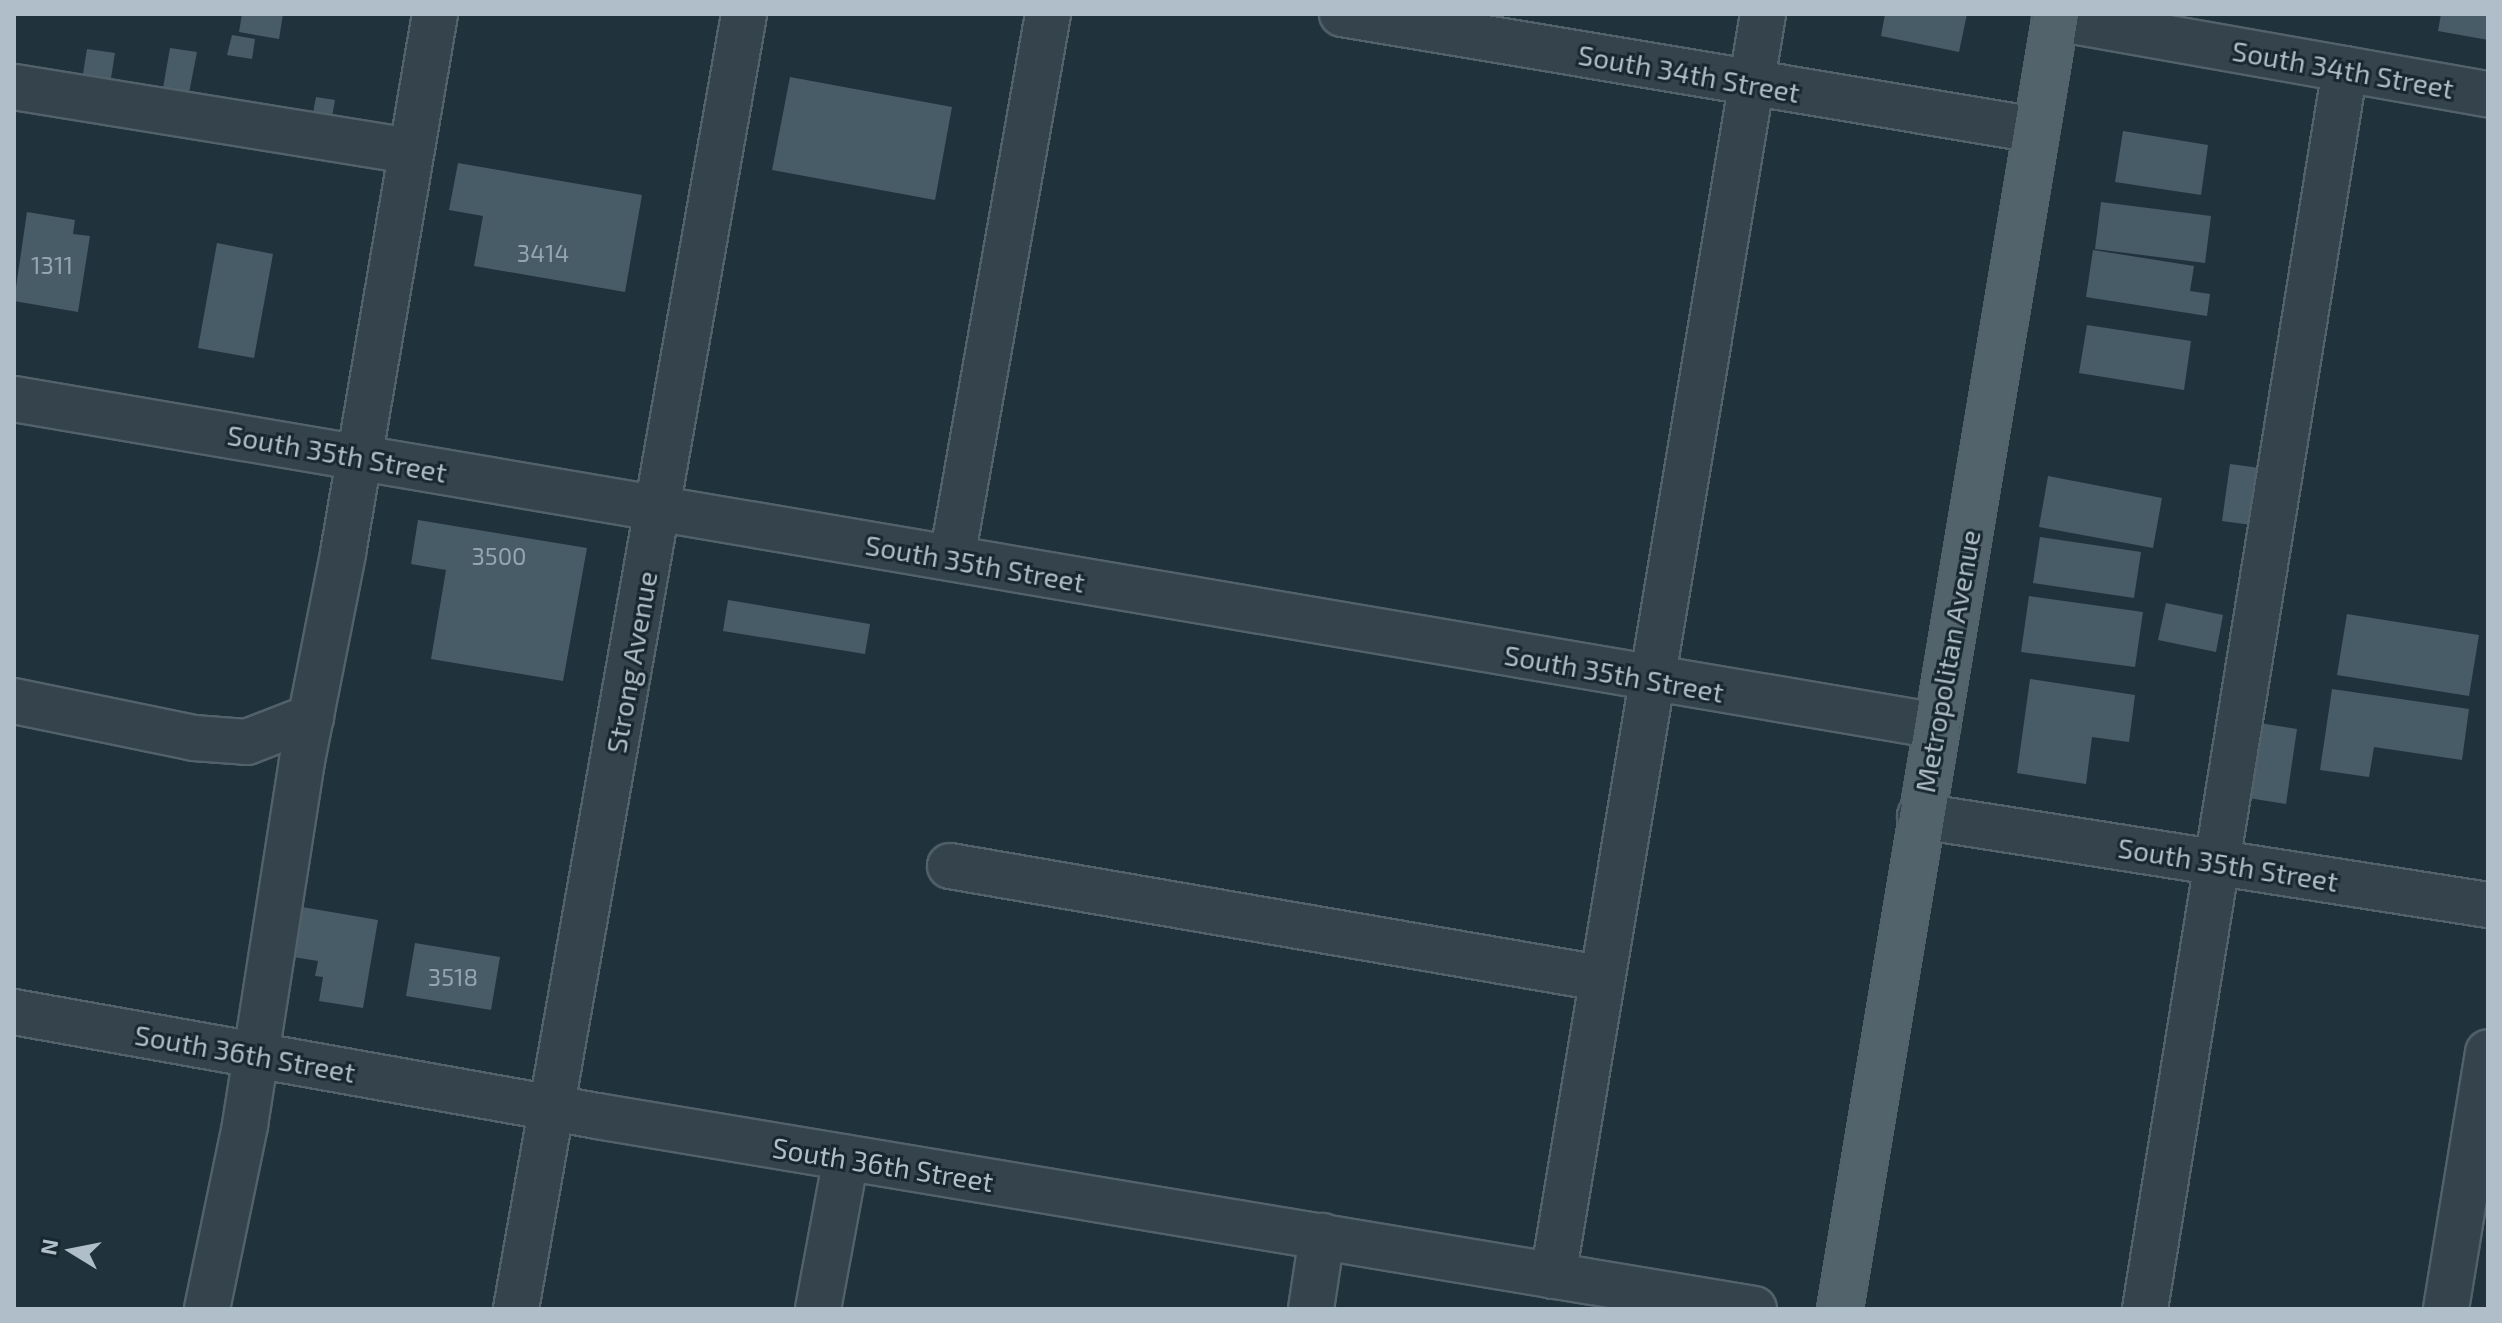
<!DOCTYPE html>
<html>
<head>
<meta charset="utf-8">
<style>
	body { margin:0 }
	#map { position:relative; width:2502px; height:1323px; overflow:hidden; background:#20323c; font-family:"Exo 2",sans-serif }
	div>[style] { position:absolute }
	.building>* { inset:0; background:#485c67 }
	.roads { filter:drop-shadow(2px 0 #52616a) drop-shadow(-2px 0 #52616a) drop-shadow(0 2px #52616a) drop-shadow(0 -2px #52616a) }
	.minor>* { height:44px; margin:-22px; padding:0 22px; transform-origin:22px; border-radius:22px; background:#34434c }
	.major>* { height:44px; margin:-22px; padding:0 22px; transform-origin:22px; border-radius:22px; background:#52636c }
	span { translate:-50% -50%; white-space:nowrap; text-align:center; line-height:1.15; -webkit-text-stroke:6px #192830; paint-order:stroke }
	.number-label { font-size:24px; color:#95a6b0 }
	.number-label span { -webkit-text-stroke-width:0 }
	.street-label { font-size:28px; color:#afbec8 }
	.frame { position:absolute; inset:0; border:16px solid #afbec8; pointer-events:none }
	.north { position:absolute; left:32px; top:1211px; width:80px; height:80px; -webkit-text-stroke:6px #192830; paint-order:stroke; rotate:280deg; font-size:22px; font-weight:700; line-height:32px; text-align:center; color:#afbec8 }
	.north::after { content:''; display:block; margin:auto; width:28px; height:36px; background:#afbec8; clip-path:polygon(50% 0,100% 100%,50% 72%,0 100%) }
</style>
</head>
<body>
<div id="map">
	<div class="building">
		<i style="clip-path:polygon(242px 14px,283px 14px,279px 39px,239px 32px)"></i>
		<i style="clip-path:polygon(1885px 14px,1967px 14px,1959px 52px,1881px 36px)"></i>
		<i style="clip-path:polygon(2441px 14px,2488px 14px,2488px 40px,2438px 31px)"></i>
		<i style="clip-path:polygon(232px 35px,255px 39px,252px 59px,227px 55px)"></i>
		<i style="clip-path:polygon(170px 48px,197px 52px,189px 93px,163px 88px)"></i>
		<i style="clip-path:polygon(87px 49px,115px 53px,109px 91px,81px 86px)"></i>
		<i style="clip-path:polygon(790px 77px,952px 107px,935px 200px,772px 170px)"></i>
		<i style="clip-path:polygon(316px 97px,335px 100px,332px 117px,313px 113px)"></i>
		<i style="clip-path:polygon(2123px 131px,2208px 145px,2201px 195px,2115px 182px)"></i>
		<i style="clip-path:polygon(458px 163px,642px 195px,625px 292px,474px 266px,483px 216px,449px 210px)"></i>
		<i style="clip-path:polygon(2101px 202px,2211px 216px,2205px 263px,2095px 249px)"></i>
		<i style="clip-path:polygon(27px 212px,75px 220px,73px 234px,90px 236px,78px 312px,14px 301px)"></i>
		<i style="clip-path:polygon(217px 243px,273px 254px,254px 358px,198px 348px)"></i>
		<i style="clip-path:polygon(2093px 250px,2194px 266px,2190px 291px,2210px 294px,2207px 316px,2086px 297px)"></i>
		<i style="clip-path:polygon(2087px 325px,2191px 341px,2184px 390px,2079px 373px)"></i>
		<i style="clip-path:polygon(2230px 464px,2267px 469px,2259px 526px,2222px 521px)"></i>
		<i style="clip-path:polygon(2048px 476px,2162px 498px,2153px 548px,2039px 527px)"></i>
		<i style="clip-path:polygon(418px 520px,587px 548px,563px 681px,431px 659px,446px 570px,411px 564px)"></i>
		<i style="clip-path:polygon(2040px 537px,2141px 552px,2134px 598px,2033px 583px)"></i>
		<i style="clip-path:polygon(2029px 596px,2143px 612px,2135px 667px,2021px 652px)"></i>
		<i style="clip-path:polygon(728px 600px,870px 624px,865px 654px,723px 631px)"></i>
		<i style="clip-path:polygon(2166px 603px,2223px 615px,2216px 652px,2158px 640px)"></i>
		<i style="clip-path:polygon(2347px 614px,2479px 635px,2469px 696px,2337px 675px)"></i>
		<i style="clip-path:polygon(2030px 679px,2135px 695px,2129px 742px,2092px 737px,2086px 784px,2017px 773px)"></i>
		<i style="clip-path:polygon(2332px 689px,2469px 709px,2462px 760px,2374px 747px,2369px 777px,2320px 770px)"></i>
		<i style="clip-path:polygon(2253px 722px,2297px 729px,2286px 804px,2242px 797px)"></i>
		<i style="clip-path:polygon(296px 906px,378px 920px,363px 1008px,319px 1001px,323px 977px,315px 976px,318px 961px,287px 956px)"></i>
		<i style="clip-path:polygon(415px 943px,500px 957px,491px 1010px,406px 996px)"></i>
	</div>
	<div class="roads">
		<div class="minor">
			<i style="left:1342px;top:14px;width:704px;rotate:9.49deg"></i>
			<i style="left:2055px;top:18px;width:440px;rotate:10deg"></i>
			<i style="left:14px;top:87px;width:402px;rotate:9.2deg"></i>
			<i style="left:14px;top:399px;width:1951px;rotate:9.65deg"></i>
			<i style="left:952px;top:558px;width:552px;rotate:-79.99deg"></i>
			<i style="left:14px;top:701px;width:184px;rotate:11.6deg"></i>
			<i style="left:194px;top:738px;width:53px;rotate:4.3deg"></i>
			<i style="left:247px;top:742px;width:69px;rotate:-21.3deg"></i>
			<i style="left:1920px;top:816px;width:575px;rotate:8.91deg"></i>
			<i style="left:950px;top:866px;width:660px;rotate:9.78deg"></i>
			<i style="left:14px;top:1012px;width:592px;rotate:10.11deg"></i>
			<i style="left:597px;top:1116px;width:1173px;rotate:9.47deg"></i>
			<i style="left:1553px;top:1276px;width:1279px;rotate:-80.55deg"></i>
			<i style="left:207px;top:1309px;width:188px;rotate:-78.3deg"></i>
			<i style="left:245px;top:1125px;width:368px;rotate:-81.1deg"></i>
			<i style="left:302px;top:761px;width:212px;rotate:-78.8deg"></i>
			<i style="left:343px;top:553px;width:547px;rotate:-80.31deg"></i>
			<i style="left:516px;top:1309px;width:1315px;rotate:-80.01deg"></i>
			<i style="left:818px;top:1309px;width:154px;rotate:-79.5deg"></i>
			<i style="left:1311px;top:1309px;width:74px;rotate:-81.4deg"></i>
			<i style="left:2145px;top:1309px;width:1256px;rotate:-80.84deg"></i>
			<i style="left:2446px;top:1309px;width:260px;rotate:-80.7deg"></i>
		</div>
		<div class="major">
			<i style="left:1840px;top:1309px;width:1313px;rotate:-80.53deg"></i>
		</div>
	</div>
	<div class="number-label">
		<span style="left:543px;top:253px">3414</span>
		<span style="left:52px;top:265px">1311</span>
		<span style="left:499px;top:556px">3500</span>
		<span style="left:453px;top:977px">3518</span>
	</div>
	<div class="street-label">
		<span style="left:2343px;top:69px;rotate:10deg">South 34th Street</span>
		<span style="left:1689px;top:73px;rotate:10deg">South 34th Street</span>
		<span style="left:337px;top:453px;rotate:10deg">South 35th Street</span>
		<span style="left:975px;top:563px;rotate:10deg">South 35th Street</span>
		<span style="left:1947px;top:661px;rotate:-80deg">Metropolitan Avenue</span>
		<span style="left:631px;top:662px;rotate:-80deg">Strong Avenue</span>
		<span style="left:1614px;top:673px;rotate:10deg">South 35th Street</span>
		<span style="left:2228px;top:864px;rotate:9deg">South 35th Street</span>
		<span style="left:245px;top:1053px;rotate:10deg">South 36th Street</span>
		<span style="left:883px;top:1164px;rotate:9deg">South 36th Street</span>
	</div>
	<div class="frame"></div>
	<div class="north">N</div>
</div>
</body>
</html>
